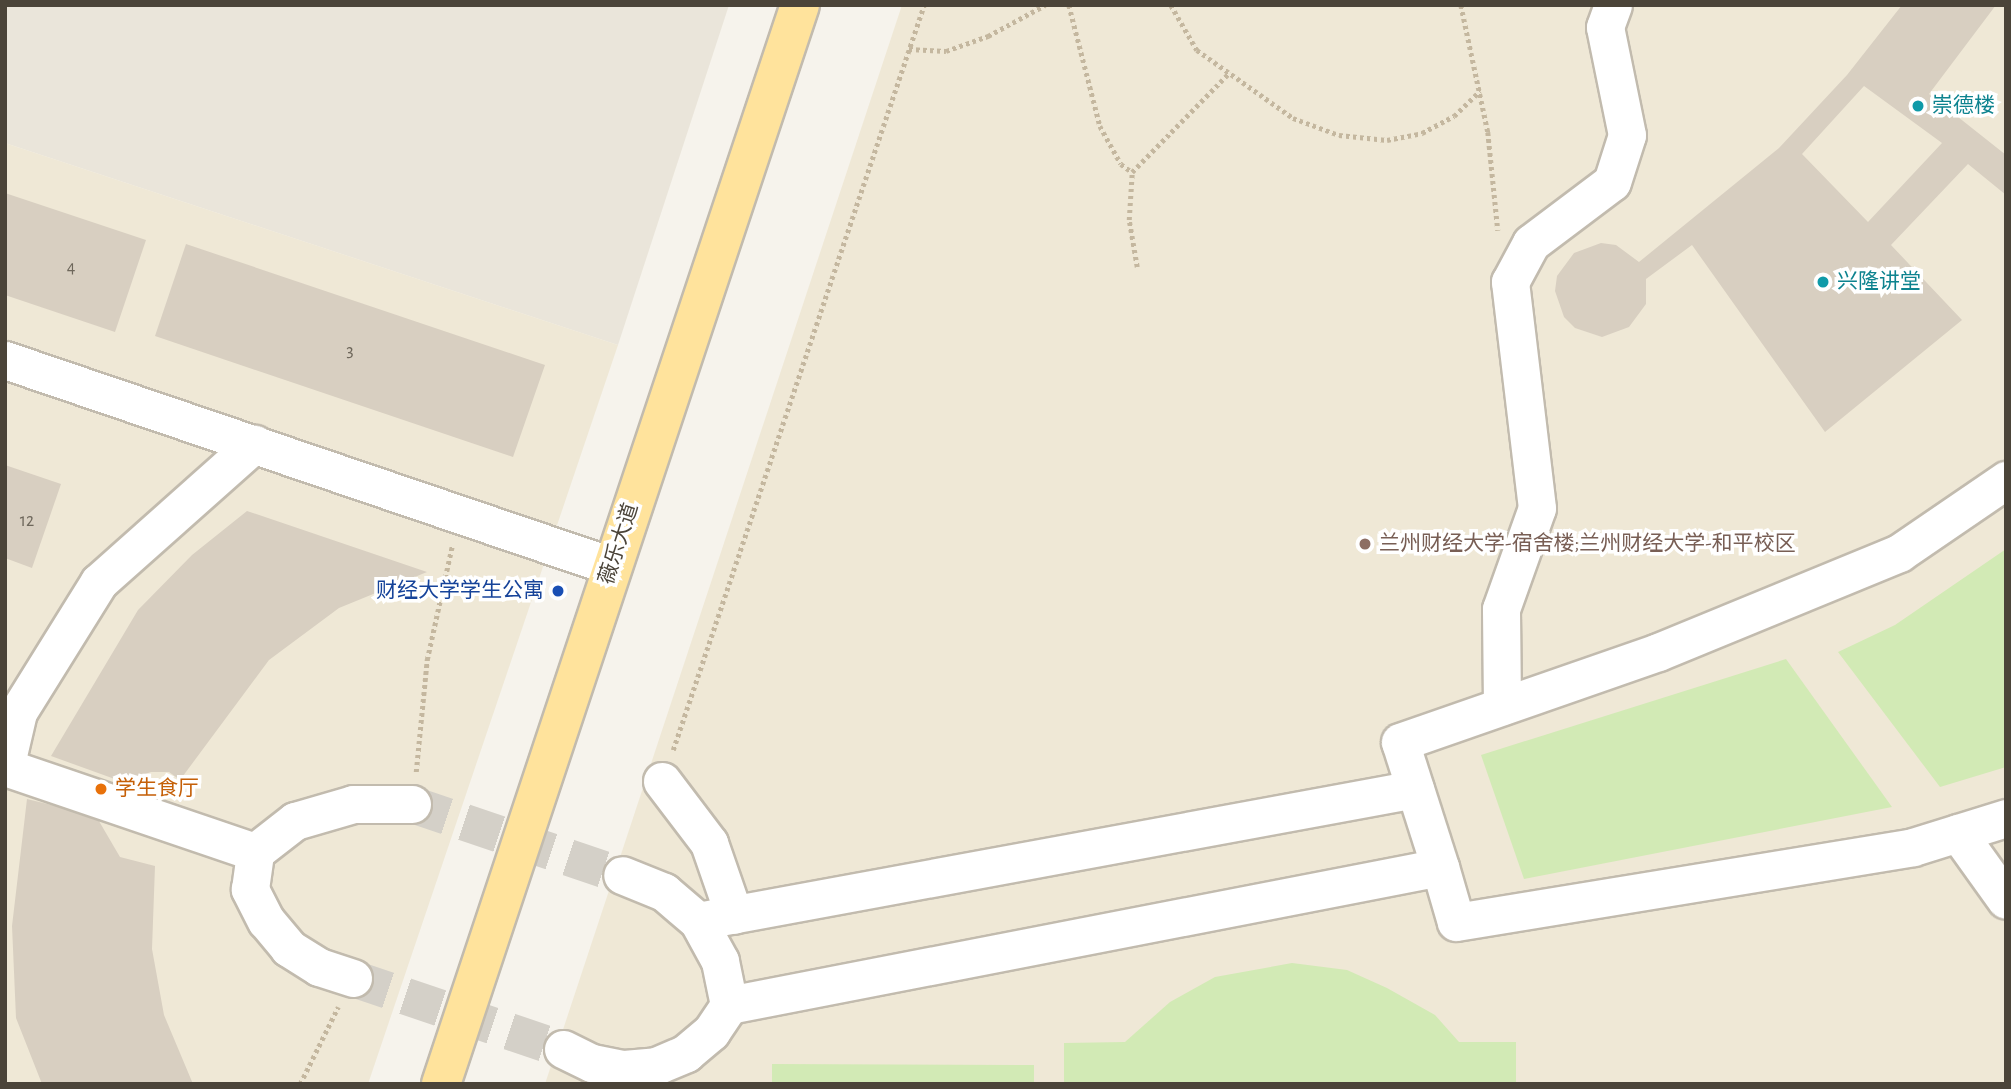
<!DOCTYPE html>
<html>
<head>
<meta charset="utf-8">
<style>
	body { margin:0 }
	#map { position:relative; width:2011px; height:1089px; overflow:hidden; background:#f6f3ec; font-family:"Alegreya Sans","Noto Sans SC",sans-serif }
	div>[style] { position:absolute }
	.residential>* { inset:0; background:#eae5da }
	.education>* { inset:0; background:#efe8d6 }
	.green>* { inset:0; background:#d2eab5 }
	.building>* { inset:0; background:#d8cfc1 }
	.minor-tunnel>* { height:37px; margin-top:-18.5px; transform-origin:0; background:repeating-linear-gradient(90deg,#d4d0c8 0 37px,transparent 0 55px) }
	.path>* { height:4.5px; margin-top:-2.25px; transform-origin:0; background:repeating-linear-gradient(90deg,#c4b79f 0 3.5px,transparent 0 7px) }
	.roads { filter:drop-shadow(2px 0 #c2bbae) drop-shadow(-2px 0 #c2bbae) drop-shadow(0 2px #c2bbae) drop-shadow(0 -2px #c2bbae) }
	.minor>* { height:37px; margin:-18.5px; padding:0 18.5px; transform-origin:18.5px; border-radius:18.5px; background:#fff }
	.major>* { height:38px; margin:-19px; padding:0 19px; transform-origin:19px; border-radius:19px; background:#ffe39c }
	.dots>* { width:19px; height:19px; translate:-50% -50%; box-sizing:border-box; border:4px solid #fff; border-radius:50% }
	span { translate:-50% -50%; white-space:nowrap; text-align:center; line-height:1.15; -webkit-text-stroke:7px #fff; paint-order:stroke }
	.number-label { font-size:18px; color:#6e675b }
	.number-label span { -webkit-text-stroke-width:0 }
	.culture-label { font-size:21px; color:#0d838f }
	.left { translate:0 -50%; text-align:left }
	.street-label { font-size:21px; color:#4b4439 }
	.education-label { font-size:21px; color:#785e54 }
	.transit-label { font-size:21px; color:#164399 }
	.right { translate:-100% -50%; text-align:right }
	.food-label { font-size:21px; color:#c56008 }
	.frame { position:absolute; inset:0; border:7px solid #4b4439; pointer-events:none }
</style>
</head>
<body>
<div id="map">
	<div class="residential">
		<i style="clip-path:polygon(5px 5px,729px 5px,618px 345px,5px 143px)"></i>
	</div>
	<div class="education">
		<i style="clip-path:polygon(902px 5px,2006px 5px,2006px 1084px,545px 1084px)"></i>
		<i style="clip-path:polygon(5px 143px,618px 345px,368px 1084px,5px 1084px)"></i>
	</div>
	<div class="green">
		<i style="clip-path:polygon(2006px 549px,2006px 767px,1940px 787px,1838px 652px,1895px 625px)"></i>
		<i style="clip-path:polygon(1786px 659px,1892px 807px,1524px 879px,1481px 755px)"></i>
		<i style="clip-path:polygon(1292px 963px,1347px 970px,1387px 988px,1435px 1015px,1459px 1042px,1516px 1042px,1516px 1084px,1064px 1084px,1064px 1043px,1125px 1042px,1170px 1002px,1215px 977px)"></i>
		<i style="clip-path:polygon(772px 1064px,1034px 1065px,1034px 1084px,772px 1084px)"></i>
	</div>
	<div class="building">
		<i style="clip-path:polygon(evenodd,1902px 5px,1996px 5px,1929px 94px,2006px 155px,2006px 195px,1968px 164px,1891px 245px,1962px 320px,1825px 432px,1692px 245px,1646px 279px,1646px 304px,1629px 327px,1602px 337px,1575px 328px,1564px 317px,1555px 291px,1557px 276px,1574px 253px,1601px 243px,1616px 245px,1639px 262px,1779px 148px,1847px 75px,1902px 5px,1864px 86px,1942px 143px,1868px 222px,1802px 154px,1864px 86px)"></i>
		<i style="clip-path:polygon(5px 193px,146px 240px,115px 332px,5px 295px)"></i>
		<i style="clip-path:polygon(186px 244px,545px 365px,513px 457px,155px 336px)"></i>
		<i style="clip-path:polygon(5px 465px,61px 484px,32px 568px,5px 558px)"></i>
		<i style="clip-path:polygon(247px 511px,427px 572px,339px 608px,269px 660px,180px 780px,169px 772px,151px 772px,123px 782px,51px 756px,138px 610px,192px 555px)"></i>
		<i style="clip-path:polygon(27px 799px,96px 816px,120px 857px,155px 866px,152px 949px,164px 1015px,193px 1084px,42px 1084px,16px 1018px,12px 926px)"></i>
	</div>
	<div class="minor-tunnel">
		<i style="left:412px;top:804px;width:222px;rotate:18.7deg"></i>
		<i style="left:353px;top:978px;width:222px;rotate:18.7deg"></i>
	</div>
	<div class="path">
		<i style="left:1069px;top:5px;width:125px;rotate:75.6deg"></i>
		<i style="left:1100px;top:126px;width:43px;rotate:61.1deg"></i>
		<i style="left:1121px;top:164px;width:14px;rotate:36deg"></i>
		<i style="left:1171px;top:5px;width:52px;rotate:60deg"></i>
		<i style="left:1197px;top:50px;width:118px;rotate:35.3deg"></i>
		<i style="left:1293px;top:118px;width:49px;rotate:20.3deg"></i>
		<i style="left:1339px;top:135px;width:48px;rotate:5.9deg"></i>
		<i style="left:1387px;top:140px;width:36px;rotate:-11deg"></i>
		<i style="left:1422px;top:133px;width:36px;rotate:-28deg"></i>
		<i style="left:1454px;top:116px;width:36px;rotate:-44deg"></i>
		<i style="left:1461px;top:5px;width:130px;rotate:78deg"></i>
		<i style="left:1488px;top:132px;width:99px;rotate:84.2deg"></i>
		<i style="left:909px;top:49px;width:37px;rotate:3deg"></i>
		<i style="left:946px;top:51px;width:45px;rotate:-19.7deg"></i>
		<i style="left:988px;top:36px;width:65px;rotate:-28.5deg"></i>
		<i style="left:1137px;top:267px;width:48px;rotate:-99.7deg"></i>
		<i style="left:1129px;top:220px;width:48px;rotate:-86.4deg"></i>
		<i style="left:1132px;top:172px;width:140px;rotate:-45.6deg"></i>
		<i style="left:673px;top:750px;width:786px;rotate:-71.38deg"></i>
		<i style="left:416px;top:772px;width:113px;rotate:-84.4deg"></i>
		<i style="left:427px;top:660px;width:117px;rotate:-77.6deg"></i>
		<i style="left:300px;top:1084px;width:86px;rotate:-63.7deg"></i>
	</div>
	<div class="roads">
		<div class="minor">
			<i style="left:5px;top:360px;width:640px;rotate:18.77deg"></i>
			<i style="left:1502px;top:706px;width:97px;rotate:-90.6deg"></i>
			<i style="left:1501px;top:609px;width:107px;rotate:-70.4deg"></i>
			<i style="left:1537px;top:508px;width:228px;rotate:-96.8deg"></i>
			<i style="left:1510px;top:282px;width:44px;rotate:-61.7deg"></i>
			<i style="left:1531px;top:243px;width:101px;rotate:-37deg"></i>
			<i style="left:1612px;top:182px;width:49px;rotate:-72.3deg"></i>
			<i style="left:1627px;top:135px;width:110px;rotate:-101.5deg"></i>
			<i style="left:1605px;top:27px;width:23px;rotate:-70deg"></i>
			<i style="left:5px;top:767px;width:264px;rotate:18.8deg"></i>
			<i style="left:5px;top:768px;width:57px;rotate:-76.9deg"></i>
			<i style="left:18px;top:712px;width:153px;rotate:-58.1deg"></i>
			<i style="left:99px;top:582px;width:208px;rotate:-41.7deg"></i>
			<i style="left:662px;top:781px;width:78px;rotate:52.8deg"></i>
			<i style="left:709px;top:843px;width:76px;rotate:70.9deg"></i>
			<i style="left:1958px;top:833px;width:82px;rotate:54.4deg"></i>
			<i style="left:1440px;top:867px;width:131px;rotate:-107.7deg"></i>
			<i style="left:1400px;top:742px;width:273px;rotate:-19.2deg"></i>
			<i style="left:1658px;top:652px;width:261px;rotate:-22.3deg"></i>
			<i style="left:1899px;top:553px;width:130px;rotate:-34.3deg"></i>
			<i style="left:698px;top:921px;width:729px;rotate:-10.43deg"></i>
			<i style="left:353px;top:978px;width:36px;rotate:-162deg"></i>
			<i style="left:319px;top:967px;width:36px;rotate:-148deg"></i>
			<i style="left:289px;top:948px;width:35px;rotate:-130deg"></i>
			<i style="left:266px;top:921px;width:36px;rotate:-117deg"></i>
			<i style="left:250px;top:889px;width:37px;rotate:-82deg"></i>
			<i style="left:255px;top:852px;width:51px;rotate:-37.8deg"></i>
			<i style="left:295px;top:821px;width:60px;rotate:-16.3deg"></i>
			<i style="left:353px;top:804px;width:59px"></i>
			<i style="left:729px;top:1005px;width:724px;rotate:-10.98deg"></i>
			<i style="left:1440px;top:867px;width:57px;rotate:73.8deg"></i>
			<i style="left:1456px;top:922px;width:463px;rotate:-9.3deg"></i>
			<i style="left:1913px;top:847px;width:97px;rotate:-17.3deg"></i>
			<i style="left:563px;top:1049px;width:32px;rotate:26deg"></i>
			<i style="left:592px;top:1063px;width:33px;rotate:11deg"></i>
			<i style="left:624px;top:1069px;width:32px;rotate:-5deg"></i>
			<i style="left:656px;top:1066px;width:33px;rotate:-23deg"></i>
			<i style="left:686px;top:1053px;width:33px;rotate:-40deg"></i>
			<i style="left:711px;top:1032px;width:32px;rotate:-56deg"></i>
			<i style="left:729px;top:1005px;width:45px;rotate:-101.6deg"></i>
			<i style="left:720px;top:961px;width:46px;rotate:-118.8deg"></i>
			<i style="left:698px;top:921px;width:45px;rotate:-139.5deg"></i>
			<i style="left:664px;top:892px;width:45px;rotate:-158deg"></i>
		</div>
		<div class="major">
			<i style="left:441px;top:1084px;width:1137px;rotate:-71.6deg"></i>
		</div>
	</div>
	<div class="dots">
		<i style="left:1918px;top:106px;background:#0f9aa8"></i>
		<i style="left:1823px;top:282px;background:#0f9aa8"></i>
		<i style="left:1365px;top:544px;background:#8d6e63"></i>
		<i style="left:558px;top:591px;background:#1a4fb4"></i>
		<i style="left:101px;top:789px;background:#e8710a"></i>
	</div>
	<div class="number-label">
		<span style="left:71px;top:268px">4</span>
		<span style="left:350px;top:351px">3</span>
		<span style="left:27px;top:521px">12</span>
	</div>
	<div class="culture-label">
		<span class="left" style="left:1932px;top:106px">崇德楼</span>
		<span class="left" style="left:1837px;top:282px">兴隆讲堂</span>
	</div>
	<div class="street-label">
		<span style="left:619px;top:544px;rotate:-72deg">薇乐大道</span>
	</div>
	<div class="education-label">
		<span class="left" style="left:1379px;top:544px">兰州财经大学-宿舍楼;兰州财经大学-和平校区</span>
	</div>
	<div class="transit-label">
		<span class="right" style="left:544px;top:591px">财经大学学生公寓</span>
	</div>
	<div class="food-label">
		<span class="left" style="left:115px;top:789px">学生食厅</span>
	</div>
	<div class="frame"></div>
</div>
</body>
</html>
